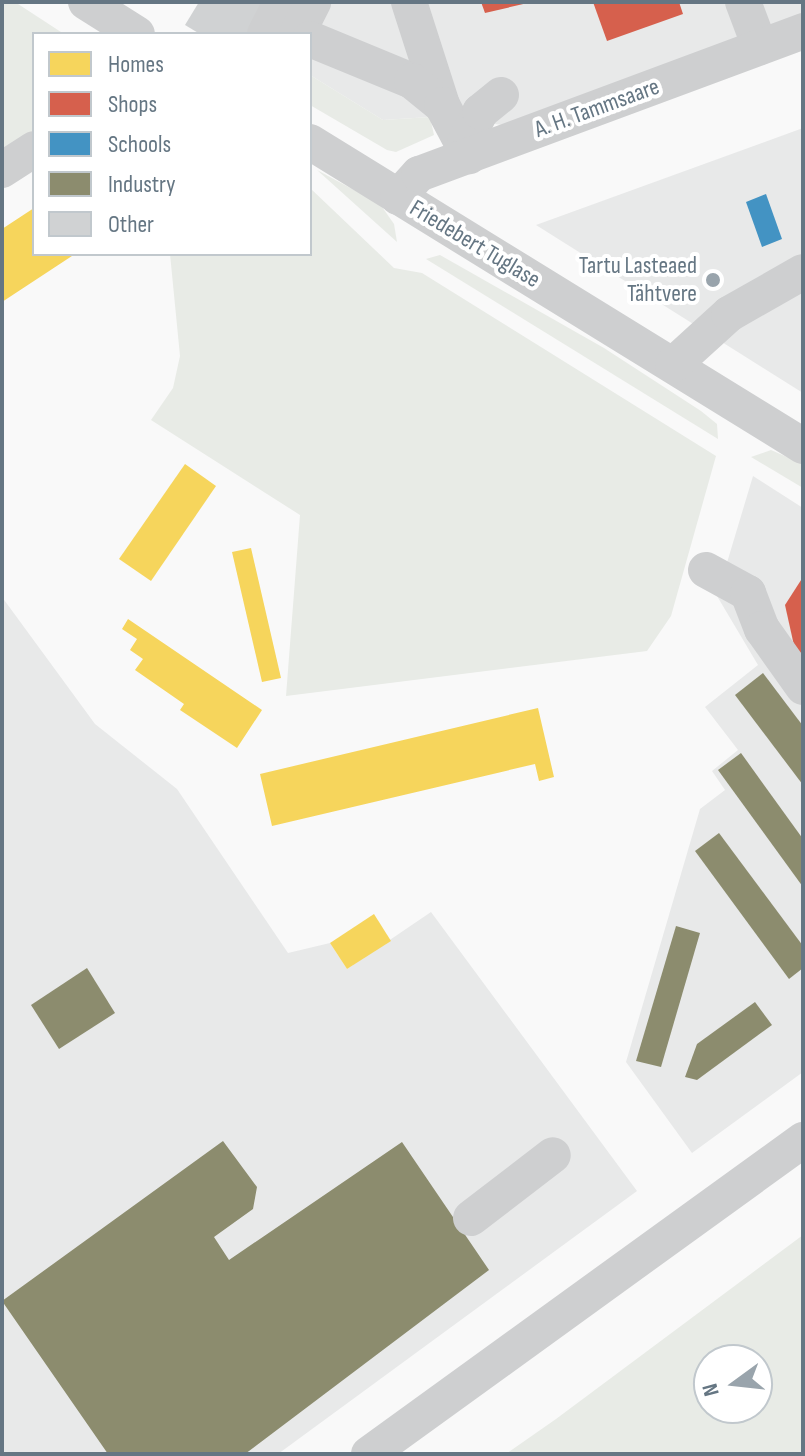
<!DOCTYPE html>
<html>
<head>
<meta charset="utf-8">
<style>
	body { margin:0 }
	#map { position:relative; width:805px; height:1456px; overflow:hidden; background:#f9f9f9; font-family:"Sofia Sans Condensed",sans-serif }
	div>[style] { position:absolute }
	.built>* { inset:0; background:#e8e9e9 }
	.green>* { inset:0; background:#e8ebe6 }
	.homes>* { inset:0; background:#f6d55c }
	.shops>* { inset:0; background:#d6604d }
	.schools>* { inset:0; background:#4393c3 }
	.industry>* { inset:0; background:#8c8c6e }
	.building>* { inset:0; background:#d0d2d3 }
	.minor>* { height:36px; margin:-18px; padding:0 18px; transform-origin:18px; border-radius:18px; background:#cecfd0 }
	.dots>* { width:22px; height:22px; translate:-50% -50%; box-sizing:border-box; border:4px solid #fff; border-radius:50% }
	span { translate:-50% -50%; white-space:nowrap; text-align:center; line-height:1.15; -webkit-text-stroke:8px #fff; paint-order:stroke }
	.street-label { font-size:24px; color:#657683 }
	.poi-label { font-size:24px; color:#657683 }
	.right { translate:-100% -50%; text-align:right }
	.frame { position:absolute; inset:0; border:4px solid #657683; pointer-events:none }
	.legend { position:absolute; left:32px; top:32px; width:280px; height:224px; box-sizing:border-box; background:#fff; border:2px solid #c1c8cd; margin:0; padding:10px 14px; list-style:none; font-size:24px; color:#657683 }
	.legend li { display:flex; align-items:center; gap:16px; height:40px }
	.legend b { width:40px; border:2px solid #c1c8cd }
	.north { position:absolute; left:693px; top:1344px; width:80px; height:80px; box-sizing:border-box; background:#fff; border:2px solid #c1c8cd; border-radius:50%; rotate:255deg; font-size:22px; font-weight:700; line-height:32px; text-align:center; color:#657683 }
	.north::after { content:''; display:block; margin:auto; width:28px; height:36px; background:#99a4ac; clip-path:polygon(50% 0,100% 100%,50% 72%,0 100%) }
</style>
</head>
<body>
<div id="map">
	<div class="built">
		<i style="clip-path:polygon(298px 2px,731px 2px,745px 40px,512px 126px,430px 117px,383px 120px,310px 75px,310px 34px)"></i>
		<i style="clip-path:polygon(743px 2px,803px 2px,803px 31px,760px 47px)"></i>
		<i style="clip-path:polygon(803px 128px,803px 393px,536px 225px)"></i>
		<i style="clip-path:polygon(753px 476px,803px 508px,803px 1072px,692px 1153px,626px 1062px,700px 809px,725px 790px,712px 771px,738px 750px,705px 707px,758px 665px,717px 596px)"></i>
		<i style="clip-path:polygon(2px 597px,95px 724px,177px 789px,288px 953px,330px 943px,347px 969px,431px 912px,637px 1191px,278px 1454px,2px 1454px)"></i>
	</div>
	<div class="green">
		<i style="clip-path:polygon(2px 2px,15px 2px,64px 34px,34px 34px,34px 131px,2px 153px)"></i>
		<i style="clip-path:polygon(310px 75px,383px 120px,430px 117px,434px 135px,396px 152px,387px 150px,310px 105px)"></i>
		<i style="clip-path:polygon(317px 170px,380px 204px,394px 224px,397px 242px)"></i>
		<i style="clip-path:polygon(310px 188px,394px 268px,422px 273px,716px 456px,671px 616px,647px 651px,286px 696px,300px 515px,151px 420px,173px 388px,180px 356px,170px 254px,310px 254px)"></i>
		<i style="clip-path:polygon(440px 255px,604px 348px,701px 411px,717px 424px,718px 439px,426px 259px)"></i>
		<i style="clip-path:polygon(771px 450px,803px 464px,803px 488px,751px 457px)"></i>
		<i style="clip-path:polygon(evenodd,803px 1235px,803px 1454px,506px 1454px,556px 1419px,803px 1235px,757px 1360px,757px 1408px,709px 1408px,709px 1360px,757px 1360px)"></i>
	</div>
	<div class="homes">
		<i style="clip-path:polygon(34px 208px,34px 254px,75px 254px,2px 302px,2px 229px)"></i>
		<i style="clip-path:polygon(185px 464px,216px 486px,151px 581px,119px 559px)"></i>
		<i style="clip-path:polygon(251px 548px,281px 678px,262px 682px,232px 552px)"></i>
		<i style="clip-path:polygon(128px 619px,262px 710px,237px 748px,180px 710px,184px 704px,135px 670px,143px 659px,130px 650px,137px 639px,122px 629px)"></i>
		<i style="clip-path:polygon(538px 708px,554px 777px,539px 781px,535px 764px,272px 826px,260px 774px)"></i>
		<i style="clip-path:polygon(374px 914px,391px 941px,347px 969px,330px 943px)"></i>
	</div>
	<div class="shops">
		<i style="clip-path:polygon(481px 2px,532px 2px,485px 13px)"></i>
		<i style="clip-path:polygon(593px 2px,679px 2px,683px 14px,607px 41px)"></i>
		<i style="clip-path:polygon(803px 577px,803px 655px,795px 650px,785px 605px)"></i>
	</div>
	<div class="schools">
		<i style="clip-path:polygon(766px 194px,782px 239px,762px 247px,746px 202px)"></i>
	</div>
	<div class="industry">
		<i style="clip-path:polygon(763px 673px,803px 726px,803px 785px,735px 695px)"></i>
		<i style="clip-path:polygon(741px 753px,803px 839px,803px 887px,718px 770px)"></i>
		<i style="clip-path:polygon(719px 833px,803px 946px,803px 968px,789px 979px,695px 851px)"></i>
		<i style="clip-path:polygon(676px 926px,700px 933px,661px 1067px,636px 1061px)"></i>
		<i style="clip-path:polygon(87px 968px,115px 1013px,59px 1049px,31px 1005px)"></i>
		<i style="clip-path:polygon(755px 1002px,772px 1025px,697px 1080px,685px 1077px,697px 1044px)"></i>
		<i style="clip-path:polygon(223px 1141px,257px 1187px,253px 1209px,214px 1237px,229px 1260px,402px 1142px,489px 1270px,245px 1454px,108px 1454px,2px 1301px)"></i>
	</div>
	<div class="building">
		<i style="clip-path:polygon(199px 2px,266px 2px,247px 34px,200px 34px,185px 25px)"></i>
	</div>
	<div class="minor">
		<i style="left:86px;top:2px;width:60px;rotate:32.1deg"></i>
		<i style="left:409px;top:2px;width:108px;rotate:72.2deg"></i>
		<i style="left:743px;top:2px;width:48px;rotate:69.3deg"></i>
		<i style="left:265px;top:34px;width:36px;rotate:-63deg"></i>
		<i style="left:297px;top:34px;width:36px;rotate:-63deg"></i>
		<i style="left:310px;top:39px;width:110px;rotate:22.4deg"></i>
		<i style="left:412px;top:81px;width:38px;rotate:39deg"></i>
		<i style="left:442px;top:105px;width:58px;rotate:62.1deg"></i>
		<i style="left:310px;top:142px;width:579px;rotate:31.66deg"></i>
		<i style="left:465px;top:142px;width:34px;rotate:-63deg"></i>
		<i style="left:480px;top:112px;width:27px;rotate:-39deg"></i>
		<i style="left:2px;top:170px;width:38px;rotate:-33deg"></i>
		<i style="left:398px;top:197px;width:31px;rotate:-48deg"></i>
		<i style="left:419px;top:174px;width:410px;rotate:-20.4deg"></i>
		<i style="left:673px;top:365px;width:76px;rotate:-42.3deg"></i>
		<i style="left:729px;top:314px;width:85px;rotate:-29.6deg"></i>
		<i style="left:706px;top:570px;width:48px;rotate:28.7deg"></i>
		<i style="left:748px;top:593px;width:39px;rotate:69deg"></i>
		<i style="left:762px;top:629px;width:71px;rotate:54.7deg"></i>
		<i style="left:471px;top:1218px;width:103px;rotate:-37.5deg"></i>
		<i style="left:369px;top:1454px;width:536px;rotate:-35.89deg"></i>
	</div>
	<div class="dots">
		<i style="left:713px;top:280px;background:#99a4ac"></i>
	</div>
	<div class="street-label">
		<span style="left:597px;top:108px;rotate:-20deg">A. H. Tammsaare</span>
		<span style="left:475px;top:244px;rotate:31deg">Friedebert Tuglase</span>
	</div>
	<div class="poi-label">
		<span class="right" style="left:697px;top:280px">Tartu Lasteaed<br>Tähtvere</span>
	</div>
	<div class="frame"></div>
	<ul class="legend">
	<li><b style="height:22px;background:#f6d55c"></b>Homes</li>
	<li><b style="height:22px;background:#d6604d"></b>Shops</li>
	<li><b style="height:22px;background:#4393c3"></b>Schools</li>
	<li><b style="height:22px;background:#8c8c6e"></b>Industry</li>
	<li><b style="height:22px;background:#d0d2d3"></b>Other</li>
	</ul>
	<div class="north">N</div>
</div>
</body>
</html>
